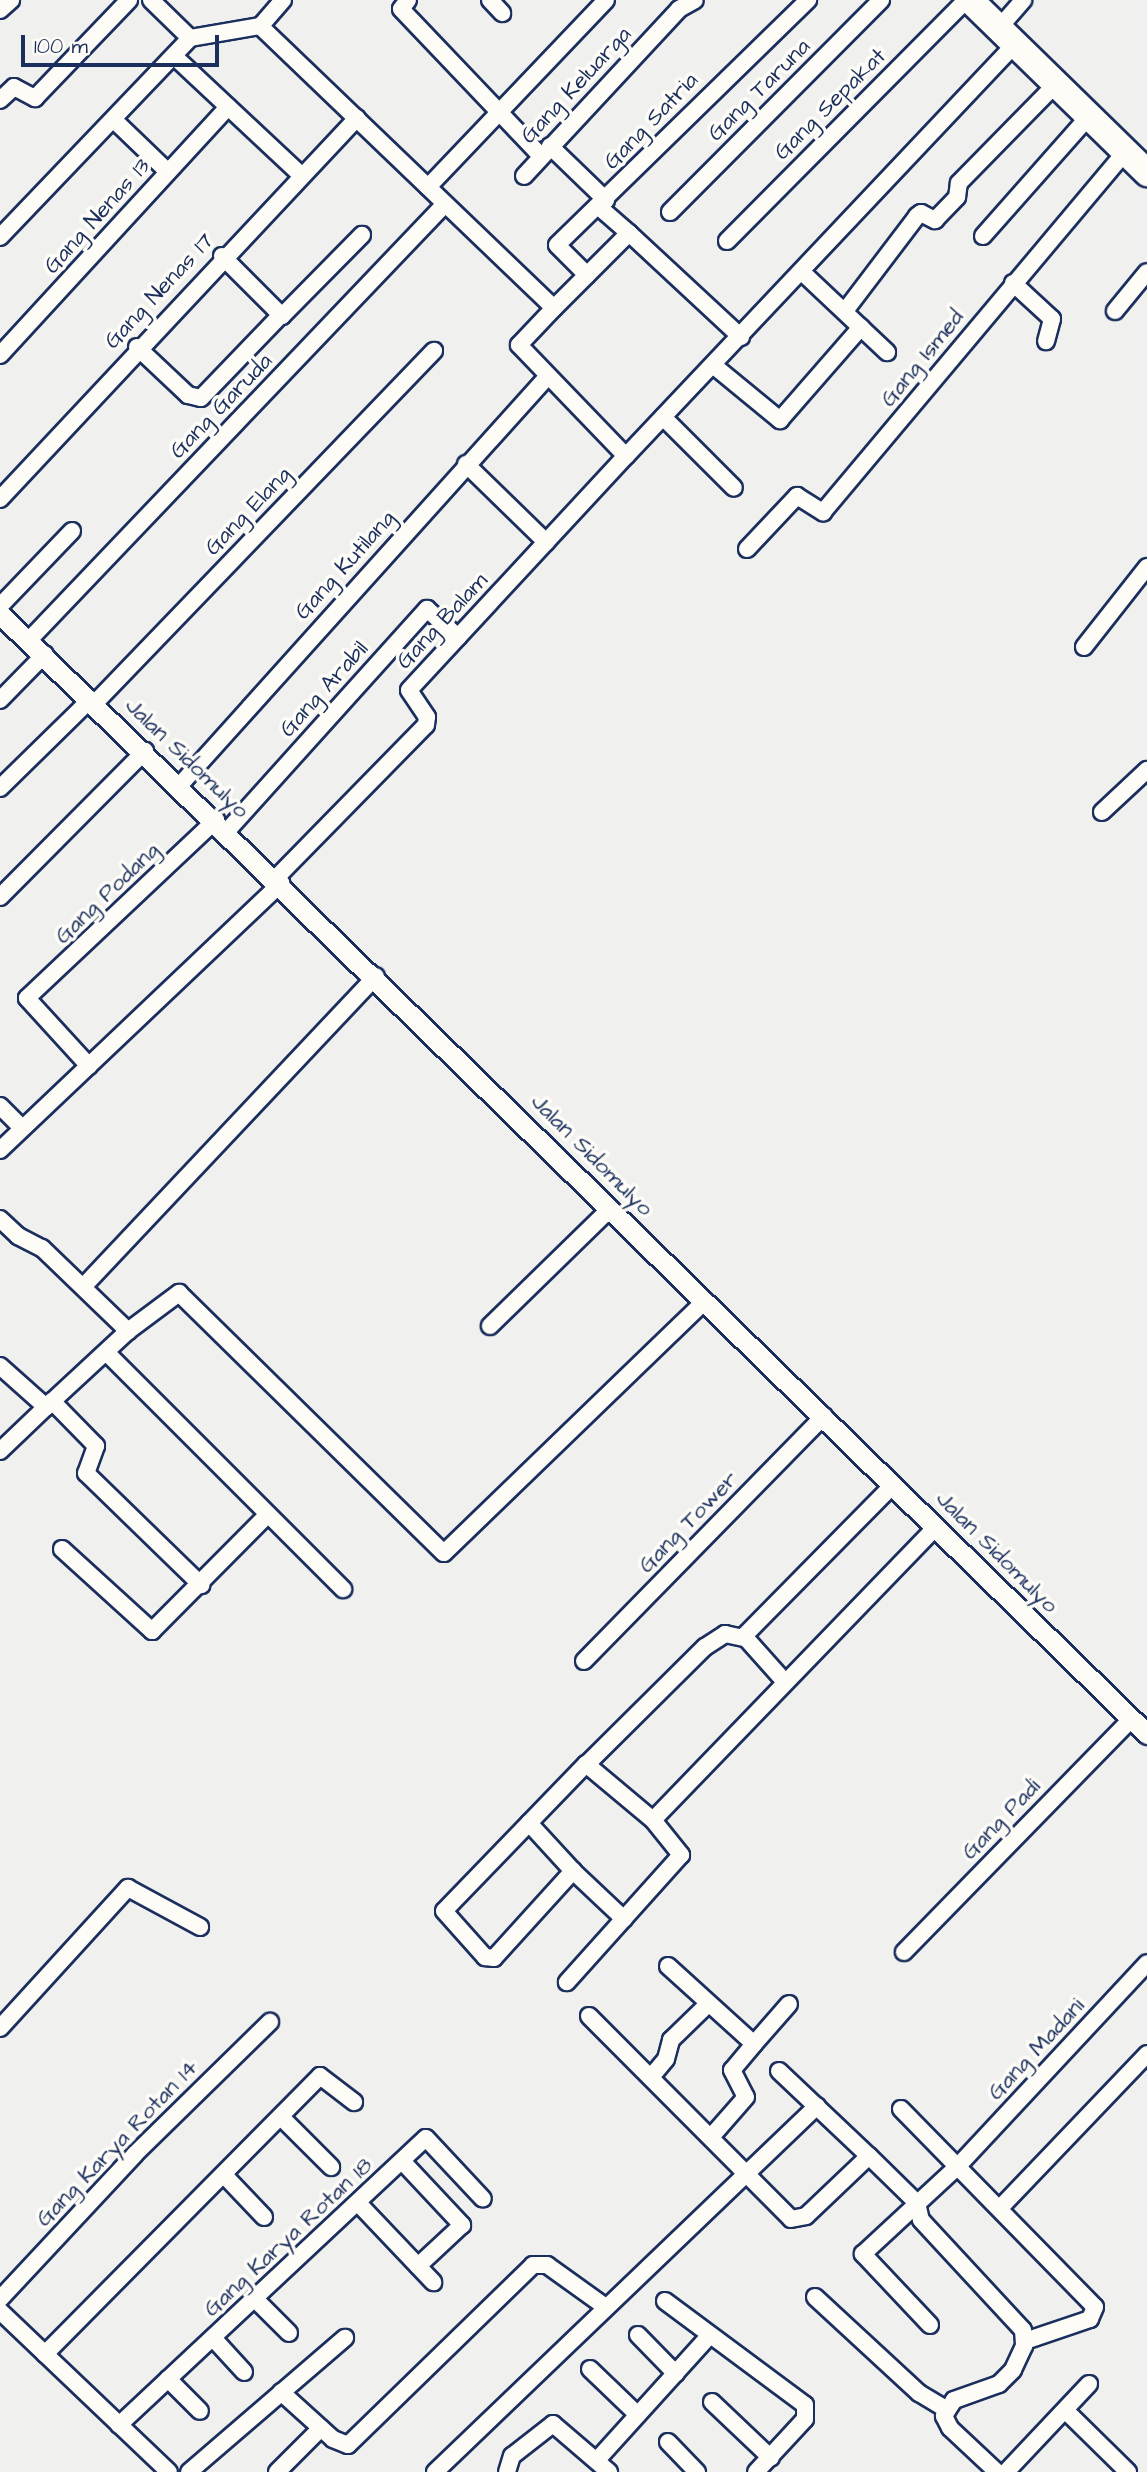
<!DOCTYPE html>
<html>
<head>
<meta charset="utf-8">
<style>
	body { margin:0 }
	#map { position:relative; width:1147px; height:2472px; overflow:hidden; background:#f0f0ee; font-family:"Architects Daughter",sans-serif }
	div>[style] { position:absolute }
	.roads { filter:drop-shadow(2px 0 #1b2f5e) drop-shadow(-2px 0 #1b2f5e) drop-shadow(0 2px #1b2f5e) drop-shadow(0 -2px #1b2f5e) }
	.minor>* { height:16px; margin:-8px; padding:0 8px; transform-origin:8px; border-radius:8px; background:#fdfcf7 }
	.tertiary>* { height:19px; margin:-9.5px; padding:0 9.5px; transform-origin:9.5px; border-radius:9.5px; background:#fdfcf7 }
	.trunk>* { height:26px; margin:-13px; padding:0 13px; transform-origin:13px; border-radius:13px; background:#fdfcf7 }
	span { translate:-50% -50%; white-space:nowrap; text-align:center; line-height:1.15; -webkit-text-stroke:7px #fdfcf7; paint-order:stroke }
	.street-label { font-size:23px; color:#1b2f5e }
	.scale { position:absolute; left:21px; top:35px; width:198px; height:32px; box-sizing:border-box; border:4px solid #1b2f5e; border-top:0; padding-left:9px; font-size:21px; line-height:24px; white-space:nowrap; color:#1b2f5e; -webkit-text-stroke:5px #fdfcf7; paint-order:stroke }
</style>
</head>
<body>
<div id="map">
	<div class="roads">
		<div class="minor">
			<i style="left:151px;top:0;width:54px;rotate:44.3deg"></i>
			<i style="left:283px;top:0;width:35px;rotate:131deg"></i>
			<i style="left:260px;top:26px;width:407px;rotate:43.8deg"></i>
			<i style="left:554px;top:308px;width:51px;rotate:133.4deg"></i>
			<i style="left:519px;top:345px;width:154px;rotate:46.1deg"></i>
			<i style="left:626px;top:456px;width:567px;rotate:-46.64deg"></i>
			<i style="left:408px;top:0;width:11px;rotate:128deg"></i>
			<i style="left:401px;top:9px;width:203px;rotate:46.4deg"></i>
			<i style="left:490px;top:0;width:18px;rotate:47deg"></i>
			<i style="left:0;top:10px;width:15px;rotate:-42deg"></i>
			<i style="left:999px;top:28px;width:37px;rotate:-49deg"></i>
			<i style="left:175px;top:57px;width:171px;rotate:43.1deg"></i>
			<i style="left:0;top:100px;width:19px;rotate:-43deg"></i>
			<i style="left:14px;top:87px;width:24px;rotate:28deg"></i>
			<i style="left:35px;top:98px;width:136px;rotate:-46.2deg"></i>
			<i style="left:114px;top:120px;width:74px;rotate:43.9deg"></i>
			<i style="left:550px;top:146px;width:78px;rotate:44deg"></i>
			<i style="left:524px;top:176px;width:228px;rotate:-47.1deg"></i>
			<i style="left:679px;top:9px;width:18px;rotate:-29deg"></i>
			<i style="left:428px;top:187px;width:258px;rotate:-46.4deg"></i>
			<i style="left:599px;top:207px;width:40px;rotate:41deg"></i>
			<i style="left:670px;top:212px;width:299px;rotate:-45.1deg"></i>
			<i style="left:983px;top:236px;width:160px;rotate:-48.5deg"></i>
			<i style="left:0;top:237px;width:275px;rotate:-46.3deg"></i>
			<i style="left:190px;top:38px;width:71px;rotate:-9.7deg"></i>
			<i style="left:727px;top:241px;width:339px;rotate:-45.2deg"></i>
			<i style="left:222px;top:256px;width:85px;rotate:45deg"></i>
			<i style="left:282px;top:316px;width:114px;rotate:-45.4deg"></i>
			<i style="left:802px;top:272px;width:117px;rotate:43.3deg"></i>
			<i style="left:587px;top:275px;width:42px;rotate:-135deg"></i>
			<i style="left:557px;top:245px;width:351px;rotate:-44.3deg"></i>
			<i style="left:1013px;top:283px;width:53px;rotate:42.7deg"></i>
			<i style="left:1052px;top:319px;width:23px;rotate:105deg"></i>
			<i style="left:554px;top:308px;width:106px;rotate:-45deg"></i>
			<i style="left:629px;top:233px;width:153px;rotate:42.9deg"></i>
			<i style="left:845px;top:311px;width:119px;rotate:-52.8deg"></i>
			<i style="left:917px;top:216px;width:5px;rotate:-37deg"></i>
			<i style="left:921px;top:213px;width:16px;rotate:27deg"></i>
			<i style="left:935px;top:220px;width:32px;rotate:-46deg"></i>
			<i style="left:957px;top:197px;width:14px;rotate:-82deg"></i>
			<i style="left:959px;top:183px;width:139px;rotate:-45.6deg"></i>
			<i style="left:1115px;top:311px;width:50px;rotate:-50.6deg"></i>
			<i style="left:137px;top:347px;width:70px;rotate:43.3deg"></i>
			<i style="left:188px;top:395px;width:13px;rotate:13deg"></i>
			<i style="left:201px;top:398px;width:114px;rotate:-46.1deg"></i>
			<i style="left:0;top:355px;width:337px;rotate:-47.4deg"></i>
			<i style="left:713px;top:365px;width:87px;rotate:39.4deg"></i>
			<i style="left:780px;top:420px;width:123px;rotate:-48.9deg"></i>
			<i style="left:663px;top:417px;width:100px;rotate:45deg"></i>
			<i style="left:466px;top:464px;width:112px;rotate:44.3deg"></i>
			<i style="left:0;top:499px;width:522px;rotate:-46.86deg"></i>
			<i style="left:747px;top:549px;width:73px;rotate:-46.7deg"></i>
			<i style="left:797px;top:496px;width:31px;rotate:32deg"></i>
			<i style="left:823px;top:512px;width:471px;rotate:-50deg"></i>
			<i style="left:0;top:606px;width:104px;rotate:-46.2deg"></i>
			<i style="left:30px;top:639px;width:601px;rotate:-46.35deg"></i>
			<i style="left:1084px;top:647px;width:102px;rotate:-51.8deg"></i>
			<i style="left:0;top:700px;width:64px;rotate:-45.6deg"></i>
			<i style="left:95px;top:703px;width:489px;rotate:-46.1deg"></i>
			<i style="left:180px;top:785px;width:549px;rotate:-48.03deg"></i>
			<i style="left:0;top:788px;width:127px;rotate:-44.4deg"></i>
			<i style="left:1102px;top:812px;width:62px;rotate:-43deg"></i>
			<i style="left:227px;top:831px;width:299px;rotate:-48deg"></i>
			<i style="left:427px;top:609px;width:42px;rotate:42.1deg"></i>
			<i style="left:276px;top:878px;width:214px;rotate:-45.6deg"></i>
			<i style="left:426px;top:725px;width:8px;rotate:-83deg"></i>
			<i style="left:427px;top:717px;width:32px;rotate:-124deg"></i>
			<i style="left:409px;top:690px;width:319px;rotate:-47.2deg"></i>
			<i style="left:0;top:897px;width:206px;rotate:-45.2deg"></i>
			<i style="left:89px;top:1066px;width:92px;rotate:-132.4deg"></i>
			<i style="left:27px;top:998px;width:260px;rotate:-43.3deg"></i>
			<i style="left:0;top:1106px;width:30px;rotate:45deg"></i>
			<i style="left:0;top:1150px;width:388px;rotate:-43.5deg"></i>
			<i style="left:0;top:1219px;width:25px;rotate:43deg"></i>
			<i style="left:18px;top:1236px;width:27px;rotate:27deg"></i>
			<i style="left:42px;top:1248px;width:120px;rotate:44deg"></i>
			<i style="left:83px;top:1287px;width:427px;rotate:-46.7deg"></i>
			<i style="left:490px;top:1326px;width:168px;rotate:-44.3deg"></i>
			<i style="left:107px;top:1353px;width:334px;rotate:45deg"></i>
			<i style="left:0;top:1366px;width:62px;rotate:41.7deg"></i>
			<i style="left:46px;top:1407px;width:112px;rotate:-42.8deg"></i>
			<i style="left:128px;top:1331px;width:64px;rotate:-36.7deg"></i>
			<i style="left:179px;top:1293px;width:371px;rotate:44.5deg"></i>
			<i style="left:444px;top:1553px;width:363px;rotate:-44deg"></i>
			<i style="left:52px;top:1401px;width:63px;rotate:45.6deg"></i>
			<i style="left:96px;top:1446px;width:29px;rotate:110deg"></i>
			<i style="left:86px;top:1473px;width:161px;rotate:44.2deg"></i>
			<i style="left:0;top:1451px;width:64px;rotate:-43.7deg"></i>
			<i style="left:62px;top:1549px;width:122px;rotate:42.3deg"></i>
			<i style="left:152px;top:1631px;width:163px;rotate:-45.2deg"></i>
			<i style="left:584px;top:1661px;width:343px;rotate:-45.6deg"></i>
			<i style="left:785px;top:1682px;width:62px;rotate:-131.7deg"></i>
			<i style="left:744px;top:1636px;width:212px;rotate:-45.4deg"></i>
			<i style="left:588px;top:1763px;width:165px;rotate:-44.8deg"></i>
			<i style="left:705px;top:1647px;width:24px;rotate:-33deg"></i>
			<i style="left:725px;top:1634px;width:19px;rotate:12deg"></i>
			<i style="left:653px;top:1820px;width:407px;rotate:-46deg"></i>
			<i style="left:529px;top:1823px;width:122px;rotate:134deg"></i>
			<i style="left:444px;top:1911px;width:62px;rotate:48.3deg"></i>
			<i style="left:485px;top:1957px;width:9px;rotate:6deg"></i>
			<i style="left:494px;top:1958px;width:118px;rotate:-47.8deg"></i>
			<i style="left:573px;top:1871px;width:65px;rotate:-132.5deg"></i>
			<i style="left:529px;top:1823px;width:82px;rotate:-46deg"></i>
			<i style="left:586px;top:1764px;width:87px;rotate:39.9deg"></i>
			<i style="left:653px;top:1820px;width:45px;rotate:51.3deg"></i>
			<i style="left:681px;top:1855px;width:171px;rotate:131.9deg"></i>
			<i style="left:573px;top:1871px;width:70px;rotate:43.3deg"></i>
			<i style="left:904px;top:1952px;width:325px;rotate:-45.7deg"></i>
			<i style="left:668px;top:1966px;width:116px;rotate:42.2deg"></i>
			<i style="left:754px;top:2044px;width:34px;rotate:130deg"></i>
			<i style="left:732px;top:2070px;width:30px;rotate:63deg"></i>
			<i style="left:746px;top:2097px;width:53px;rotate:131.2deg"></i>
			<i style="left:589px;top:2016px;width:286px;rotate:45.1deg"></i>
			<i style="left:791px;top:2219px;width:15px;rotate:-11deg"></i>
			<i style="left:806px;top:2216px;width:87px;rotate:-43.6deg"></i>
			<i style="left:869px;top:2156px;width:67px;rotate:44.4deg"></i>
			<i style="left:917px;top:2203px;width:17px;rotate:77deg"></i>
			<i style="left:921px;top:2220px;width:150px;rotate:47.2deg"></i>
			<i style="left:1023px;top:2330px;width:16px;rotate:86deg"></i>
			<i style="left:1024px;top:2346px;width:26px;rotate:115deg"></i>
			<i style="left:1013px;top:2370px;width:20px;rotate:135deg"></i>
			<i style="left:999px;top:2384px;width:48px;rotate:160.4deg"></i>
			<i style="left:954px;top:2400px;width:19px;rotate:122deg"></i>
			<i style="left:944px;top:2416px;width:13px;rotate:63deg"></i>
			<i style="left:950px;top:2428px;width:64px;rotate:43.1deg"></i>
			<i style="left:0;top:2028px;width:190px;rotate:-47.6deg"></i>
			<i style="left:128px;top:1888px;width:82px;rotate:28.4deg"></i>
			<i style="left:754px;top:2044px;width:53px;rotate:-48.8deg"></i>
			<i style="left:779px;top:2071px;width:124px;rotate:43.4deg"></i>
			<i style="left:651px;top:2077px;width:23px;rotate:-50deg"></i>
			<i style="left:666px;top:2059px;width:20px;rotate:-75deg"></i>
			<i style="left:671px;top:2040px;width:52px;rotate:-44.2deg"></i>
			<i style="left:901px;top:2109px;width:277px;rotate:45.6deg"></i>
			<i style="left:1095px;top:2307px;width:13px;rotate:113deg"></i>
			<i style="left:1090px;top:2319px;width:69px;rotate:161.3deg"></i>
			<i style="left:281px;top:2117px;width:71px;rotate:45deg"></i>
			<i style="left:402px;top:2161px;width:88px;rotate:46.8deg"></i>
			<i style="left:462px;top:2225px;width:60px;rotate:137deg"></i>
			<i style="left:224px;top:2175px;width:58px;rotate:46.4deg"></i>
			<i style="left:359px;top:2204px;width:108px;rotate:46.5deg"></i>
			<i style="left:1000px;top:2208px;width:213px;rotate:-46.3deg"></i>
			<i style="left:815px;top:2297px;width:142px;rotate:42.7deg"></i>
			<i style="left:919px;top:2393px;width:31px;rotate:31deg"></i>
			<i style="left:0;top:2299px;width:198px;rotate:-47deg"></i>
			<i style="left:135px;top:2154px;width:189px;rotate:-44.4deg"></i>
			<i style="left:255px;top:2299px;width:48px;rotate:45deg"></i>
			<i style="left:665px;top:2301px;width:174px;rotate:36.6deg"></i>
			<i style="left:805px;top:2405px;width:14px;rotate:90deg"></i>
			<i style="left:805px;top:2419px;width:72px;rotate:132.8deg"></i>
			<i style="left:0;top:2311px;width:233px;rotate:43.6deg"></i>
			<i style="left:930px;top:2325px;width:98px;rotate:-133.3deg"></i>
			<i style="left:863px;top:2254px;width:129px;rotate:-42.8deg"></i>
			<i style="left:958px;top:2166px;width:277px;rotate:-47deg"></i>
			<i style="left:638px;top:2335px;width:54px;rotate:45.7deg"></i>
			<i style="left:213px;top:2338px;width:46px;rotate:47.6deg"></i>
			<i style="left:45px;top:2354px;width:391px;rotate:-45.3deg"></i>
			<i style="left:320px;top:2076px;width:43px;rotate:37.4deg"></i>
			<i style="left:590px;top:2369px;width:66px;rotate:43.8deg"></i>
			<i style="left:168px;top:2379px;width:45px;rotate:45deg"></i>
			<i style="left:281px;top:2392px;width:70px;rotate:42.1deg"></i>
			<i style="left:333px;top:2439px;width:16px;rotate:22deg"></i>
			<i style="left:348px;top:2445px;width:258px;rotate:-44.2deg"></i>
			<i style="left:533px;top:2265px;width:14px"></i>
			<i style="left:547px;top:2265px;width:70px;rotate:35.7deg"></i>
			<i style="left:712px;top:2402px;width:81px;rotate:43.5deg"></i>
			<i style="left:1066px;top:2411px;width:87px;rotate:44.5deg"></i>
			<i style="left:119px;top:2425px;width:420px;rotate:-43.1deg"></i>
			<i style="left:426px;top:2138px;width:83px;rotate:46.9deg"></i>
			<i style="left:668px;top:2442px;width:42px;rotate:46deg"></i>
			<i style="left:597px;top:2460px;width:167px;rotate:-47.9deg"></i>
			<i style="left:189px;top:2472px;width:206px;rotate:-40.7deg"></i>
			<i style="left:277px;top:2472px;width:62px;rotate:-45deg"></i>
			<i style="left:435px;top:2472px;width:529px;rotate:-43.77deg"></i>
			<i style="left:507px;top:2472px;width:17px;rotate:-73deg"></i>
			<i style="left:512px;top:2456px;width:52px;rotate:-38deg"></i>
			<i style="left:553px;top:2424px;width:74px;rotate:40.6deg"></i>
			<i style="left:1006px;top:2472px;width:121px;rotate:-46.7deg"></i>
		</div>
		<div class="tertiary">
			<i style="left:0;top:614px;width:1603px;rotate:44.32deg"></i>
		</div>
		<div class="trunk">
			<i style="left:970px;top:0;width:248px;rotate:44.3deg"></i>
		</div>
	</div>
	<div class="street-label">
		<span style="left:576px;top:85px;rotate:-47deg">Gang Keluarga</span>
		<span style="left:759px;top:90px;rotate:-45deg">Gang Taruna</span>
		<span style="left:830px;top:104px;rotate:-45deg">Gang Sepakat</span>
		<span style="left:651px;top:121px;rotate:-46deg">Gang Satria</span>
		<span style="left:97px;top:216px;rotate:-48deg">Gang Nenas 13</span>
		<span style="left:159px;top:291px;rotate:-47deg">Gang Nenas 17</span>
		<span style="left:922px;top:358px;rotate:-51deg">Gang Ismed</span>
		<span style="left:221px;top:406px;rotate:-46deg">Gang Garuda</span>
		<span style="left:248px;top:511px;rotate:-46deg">Gang Elang</span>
		<span style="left:345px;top:565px;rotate:-48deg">Gang Kutilang</span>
		<span style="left:442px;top:621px;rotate:-47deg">Gang Balam</span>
		<span style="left:324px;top:689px;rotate:-48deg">Gang Arabil</span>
		<span style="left:187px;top:758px;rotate:44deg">Jalan Sidomulyo</span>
		<span style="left:107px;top:893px;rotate:-44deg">Gang Podang</span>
		<span style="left:592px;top:1155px;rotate:45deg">Jalan Sidomulyo</span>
		<span style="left:688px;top:1522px;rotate:-46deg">Gang Tower</span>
		<span style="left:997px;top:1552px;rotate:45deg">Jalan Sidomulyo</span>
		<span style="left:1001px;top:1819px;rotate:-46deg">Gang Padi</span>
		<span style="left:1036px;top:2049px;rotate:-47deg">Gang Madani</span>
		<span style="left:117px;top:2143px;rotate:-46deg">Gang Karya Rotan 14</span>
		<span style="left:288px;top:2237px;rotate:-43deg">Gang Karya Rotan 18</span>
	</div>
	<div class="scale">100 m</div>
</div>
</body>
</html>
